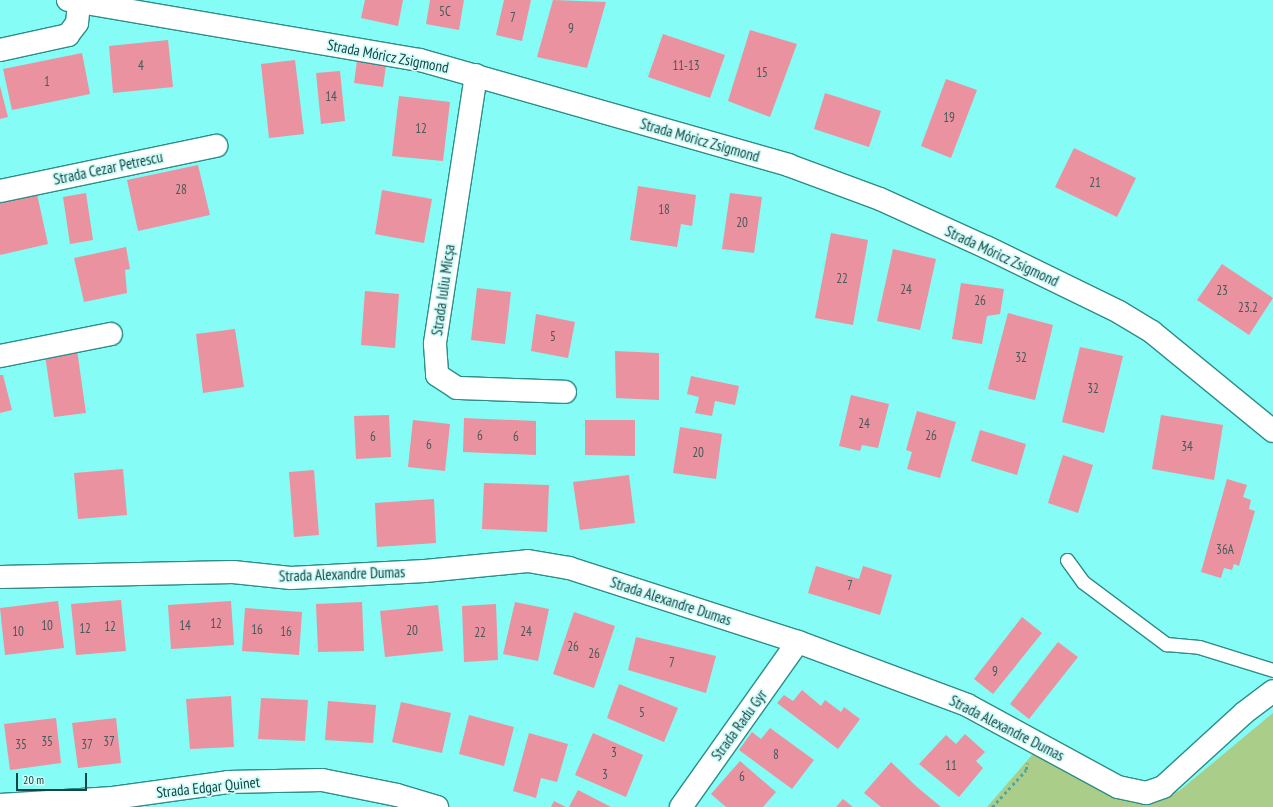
<!DOCTYPE html>
<html>
<head>
<meta charset="utf-8">
<style>
	body { margin:0 }
	#map { position:relative; width:1273px; height:807px; overflow:hidden; background:#85fcf6; font-family:"PT Sans Narrow",sans-serif }
	div>[style] { position:absolute }
	.green>* { inset:0; background:#aacd89 }
	.building>* { inset:0; background:#ea929f }
	.path>* { height:2.5px; margin-top:-1.25px; transform-origin:0; background:repeating-linear-gradient(90deg,#4ea5a1 0 3px,transparent 0 6px) }
	.roads { filter:drop-shadow(1px 0 #2e8d88) drop-shadow(-1px 0 #2e8d88) drop-shadow(0 1px #2e8d88) drop-shadow(0 -1px #2e8d88) }
	.lane>* { height:13px; margin:-6.5px; padding:0 6.5px; transform-origin:6.5px; border-radius:6.5px; background:#fff }
	.street>* { height:22px; margin:-11px; padding:0 11px; transform-origin:11px; border-radius:11px; background:#fff }
	span { translate:-50% -50%; white-space:nowrap; text-align:center; line-height:1.15; -webkit-text-stroke:3.5px #d2fcf9; paint-order:stroke }
	.number-label { font-size:13px; color:#47595b }
	.number-label span { -webkit-text-stroke-width:0 }
	.street-label { font-size:15px; color:#114644 }
	.scale { position:absolute; left:16px; top:773px; width:71px; height:18px; box-sizing:border-box; border:2px solid #114644; border-top:0; padding-left:5px; font-size:12px; line-height:14px; white-space:nowrap; color:#114644; -webkit-text-stroke:3px #d2fcf9; paint-order:stroke }
</style>
</head>
<body>
<div id="map">
	<div class="green">
		<i style="clip-path:polygon(1273px 713px,1273px 807px,987px 807px,1038px 748px,1143px 799px,1179px 791px)"></i>
	</div>
	<div class="building">
		<i style="clip-path:polygon(365px 0,403px 0,398px 26px,361px 18px)"></i>
		<i style="clip-path:polygon(430px 0,464px 0,459px 30px,426px 24px)"></i>
		<i style="clip-path:polygon(504px 0,531px 0,522px 41px,496px 35px)"></i>
		<i style="clip-path:polygon(553px 0,606px 2px,587px 68px,537px 57px)"></i>
		<i style="clip-path:polygon(750px 30px,797px 44px,770px 117px,728px 101px)"></i>
		<i style="clip-path:polygon(663px 34px,725px 55px,710px 98px,648px 77px)"></i>
		<i style="clip-path:polygon(168px 40px,173px 87px,113px 93px,109px 46px)"></i>
		<i style="clip-path:polygon(82px 53px,90px 94px,12px 110px,3px 69px)"></i>
		<i style="clip-path:polygon(295px 60px,304px 134px,269px 138px,261px 64px)"></i>
		<i style="clip-path:polygon(357px 61px,386px 65px,383px 87px,354px 83px)"></i>
		<i style="clip-path:polygon(340px 71px,345px 121px,321px 124px,316px 73px)"></i>
		<i style="clip-path:polygon(946px 79px,977px 90px,951px 158px,921px 146px)"></i>
		<i style="clip-path:polygon(0 86px,8px 117px,0 119px)"></i>
		<i style="clip-path:polygon(825px 93px,881px 111px,869px 147px,814px 129px)"></i>
		<i style="clip-path:polygon(399px 96px,450px 102px,443px 161px,392px 156px)"></i>
		<i style="clip-path:polygon(1074px 148px,1136px 178px,1117px 217px,1055px 187px)"></i>
		<i style="clip-path:polygon(198px 165px,210px 215px,138px 231px,127px 180px)"></i>
		<i style="clip-path:polygon(35px 185px,48px 244px,0 255px,0 193px)"></i>
		<i style="clip-path:polygon(638px 186px,696px 195px,692px 226px,681px 224px,677px 247px,630px 240px)"></i>
		<i style="clip-path:polygon(382px 190px,432px 199px,424px 243px,375px 234px)"></i>
		<i style="clip-path:polygon(86px 193px,93px 240px,70px 244px,63px 197px)"></i>
		<i style="clip-path:polygon(730px 193px,762px 197px,754px 253px,722px 249px)"></i>
		<i style="clip-path:polygon(831px 233px,868px 240px,853px 325px,815px 318px)"></i>
		<i style="clip-path:polygon(126px 247px,130px 269px,125px 270px,127px 293px,84px 302px,74px 258px)"></i>
		<i style="clip-path:polygon(893px 249px,936px 259px,920px 330px,877px 321px)"></i>
		<i style="clip-path:polygon(1222px 264px,1273px 298px,1249px 335px,1197px 300px)"></i>
		<i style="clip-path:polygon(961px 283px,1004px 289px,1000px 314px,987px 316px,982px 344px,952px 339px)"></i>
		<i style="clip-path:polygon(477px 288px,511px 292px,505px 344px,471px 340px)"></i>
		<i style="clip-path:polygon(365px 291px,399px 294px,395px 348px,361px 345px)"></i>
		<i style="clip-path:polygon(1008px 313px,1053px 325px,1035px 400px,988px 389px)"></i>
		<i style="clip-path:polygon(536px 314px,575px 322px,568px 358px,531px 351px)"></i>
		<i style="clip-path:polygon(235px 329px,244px 387px,203px 393px,196px 334px)"></i>
		<i style="clip-path:polygon(1080px 347px,1123px 356px,1104px 433px,1062px 422px)"></i>
		<i style="clip-path:polygon(77px 350px,86px 413px,54px 417px,45px 355px)"></i>
		<i style="clip-path:polygon(615px 351px,659px 353px,659px 400px,616px 398px)"></i>
		<i style="clip-path:polygon(0 375px,3px 375px,12px 410px,0 413px)"></i>
		<i style="clip-path:polygon(691px 376px,739px 386px,735px 405px,715px 401px,712px 416px,695px 413px,699px 397px,687px 394px)"></i>
		<i style="clip-path:polygon(851px 395px,889px 404px,878px 448px,862px 445px,860px 451px,839px 446px)"></i>
		<i style="clip-path:polygon(917px 411px,956px 422px,940px 478px,907px 469px,912px 452px,906px 450px)"></i>
		<i style="clip-path:polygon(389px 415px,391px 457px,356px 459px,354px 416px)"></i>
		<i style="clip-path:polygon(1161px 415px,1223px 425px,1214px 480px,1152px 469px)"></i>
		<i style="clip-path:polygon(464px 418px,536px 421px,536px 455px,463px 452px)"></i>
		<i style="clip-path:polygon(413px 420px,450px 424px,445px 471px,408px 467px)"></i>
		<i style="clip-path:polygon(585px 420px,635px 420px,635px 456px,585px 455px)"></i>
		<i style="clip-path:polygon(680px 427px,722px 434px,716px 479px,673px 473px)"></i>
		<i style="clip-path:polygon(980px 430px,1026px 444px,1017px 475px,971px 461px)"></i>
		<i style="clip-path:polygon(1063px 455px,1093px 465px,1078px 513px,1048px 503px)"></i>
		<i style="clip-path:polygon(123px 469px,127px 515px,78px 519px,74px 473px)"></i>
		<i style="clip-path:polygon(314px 470px,319px 535px,294px 537px,289px 472px)"></i>
		<i style="clip-path:polygon(629px 475px,635px 523px,580px 530px,573px 482px)"></i>
		<i style="clip-path:polygon(1227px 479px,1247px 485px,1243px 497px,1251px 500px,1249px 509px,1255px 511px,1239px 566px,1234px 564px,1232px 570px,1224px 568px,1221px 578px,1201px 572px)"></i>
		<i style="clip-path:polygon(484px 483px,549px 485px,547px 532px,482px 529px)"></i>
		<i style="clip-path:polygon(434px 499px,436px 543px,377px 547px,375px 503px)"></i>
		<i style="clip-path:polygon(816px 566px,859px 579px,863px 566px,892px 575px,880px 615px,808px 593px)"></i>
		<i style="clip-path:polygon(121px 600px,126px 651px,76px 655px,71px 604px)"></i>
		<i style="clip-path:polygon(58px 601px,64px 648px,5px 655px,0 608px)"></i>
		<i style="clip-path:polygon(231px 601px,234px 645px,171px 649px,168px 605px)"></i>
		<i style="clip-path:polygon(362px 602px,364px 651px,318px 652px,316px 604px)"></i>
		<i style="clip-path:polygon(515px 602px,549px 609px,538px 661px,503px 654px)"></i>
		<i style="clip-path:polygon(496px 604px,498px 660px,464px 662px,462px 606px)"></i>
		<i style="clip-path:polygon(438px 605px,443px 651px,385px 657px,380px 611px)"></i>
		<i style="clip-path:polygon(245px 608px,302px 612px,299px 655px,242px 651px)"></i>
		<i style="clip-path:polygon(574px 612px,615px 626px,594px 688px,553px 674px)"></i>
		<i style="clip-path:polygon(1022px 617px,1042px 633px,993px 694px,974px 679px)"></i>
		<i style="clip-path:polygon(636px 637px,716px 656px,706px 693px,628px 670px)"></i>
		<i style="clip-path:polygon(1058px 642px,1078px 657px,1029px 719px,1010px 704px)"></i>
		<i style="clip-path:polygon(619px 684px,678px 708px,664px 742px,607px 718px)"></i>
		<i style="clip-path:polygon(802px 690px,821px 706px,825px 700px,841px 712px,844px 707px,860px 719px,838px 749px,777px 703px,784px 695px,793px 701px)"></i>
		<i style="clip-path:polygon(231px 696px,234px 747px,190px 749px,186px 699px)"></i>
		<i style="clip-path:polygon(261px 698px,308px 700px,305px 741px,258px 739px)"></i>
		<i style="clip-path:polygon(328px 701px,376px 705px,373px 743px,325px 740px)"></i>
		<i style="clip-path:polygon(401px 702px,451px 713px,442px 753px,392px 742px)"></i>
		<i style="clip-path:polygon(469px 715px,514px 727px,504px 766px,459px 754px)"></i>
		<i style="clip-path:polygon(56px 718px,61px 763px,10px 770px,4px 724px)"></i>
		<i style="clip-path:polygon(116px 718px,121px 763px,78px 768px,72px 723px)"></i>
		<i style="clip-path:polygon(770px 728px,814px 760px,792px 789px,739px 750px,752px 732px,761px 739px)"></i>
		<i style="clip-path:polygon(529px 733px,568px 744px,557px 782px,541px 778px,536px 798px,513px 791px)"></i>
		<i style="clip-path:polygon(593px 733px,643px 755px,626px 797px,575px 775px)"></i>
		<i style="clip-path:polygon(965px 734px,985px 752px,976px 761px,983px 768px,959px 797px,919px 764px,946px 735px,956px 744px)"></i>
		<i style="clip-path:polygon(740px 761px,776px 792px,763px 807px,726px 807px,711px 794px)"></i>
		<i style="clip-path:polygon(891px 762px,917px 787px,941px 807px,881px 807px,864px 793px)"></i>
		<i style="clip-path:polygon(578px 790px,611px 807px,569px 807px)"></i>
		<i style="clip-path:polygon(843px 799px,853px 807px,836px 807px)"></i>
		<i style="clip-path:polygon(554px 801px,566px 807px,551px 807px)"></i>
	</div>
	<div class="path">
		<i style="left:992px;top:807px;width:50px;rotate:-47.4deg"></i>
		<i style="left:1026px;top:770px;width:7px;rotate:-82deg"></i>
	</div>
	<div class="roads">
		<div class="lane">
			<i style="left:1067px;top:560px;width:27px;rotate:54deg"></i>
			<i style="left:1083px;top:582px;width:104px;rotate:36.8deg"></i>
			<i style="left:1166px;top:644px;width:33px;rotate:5deg"></i>
			<i style="left:1199px;top:647px;width:77px;rotate:17.3deg"></i>
		</div>
		<div class="street">
			<i style="left:68px;top:0;width:357px;rotate:9.7deg"></i>
			<i style="left:420px;top:60px;width:383px;rotate:15.9deg"></i>
			<i style="left:788px;top:165px;width:98px;rotate:20.3deg"></i>
			<i style="left:880px;top:199px;width:116px;rotate:24.4deg"></i>
			<i style="left:986px;top:247px;width:148px;rotate:26deg"></i>
			<i style="left:1119px;top:312px;width:39px;rotate:31deg"></i>
			<i style="left:1152px;top:332px;width:156px;rotate:39.3deg"></i>
			<i style="left:0;top:50px;width:70px;rotate:-12.4deg"></i>
			<i style="left:68px;top:35px;width:15px;rotate:-53deg"></i>
			<i style="left:77px;top:23px;width:20px;rotate:-84deg"></i>
			<i style="left:476px;top:75px;width:272px;rotate:98.7deg"></i>
			<i style="left:435px;top:344px;width:31px;rotate:86deg"></i>
			<i style="left:437px;top:375px;width:24px;rotate:33deg"></i>
			<i style="left:457px;top:388px;width:108px;rotate:2.1deg"></i>
			<i style="left:0;top:191px;width:221px;rotate:-11.8deg"></i>
			<i style="left:0;top:356px;width:113px;rotate:-11.2deg"></i>
			<i style="left:0;top:577px;width:233px;rotate:-1.2deg"></i>
			<i style="left:233px;top:572px;width:58px;rotate:5.9deg"></i>
			<i style="left:291px;top:578px;width:134px;rotate:-3deg"></i>
			<i style="left:425px;top:571px;width:103px;rotate:-5.5deg"></i>
			<i style="left:528px;top:561px;width:42px;rotate:9.7deg"></i>
			<i style="left:569px;top:568px;width:241px;rotate:17.9deg"></i>
			<i style="left:798px;top:642px;width:180px;rotate:20.4deg"></i>
			<i style="left:967px;top:705px;width:172px;rotate:28.5deg"></i>
			<i style="left:1118px;top:787px;width:29px;rotate:12deg"></i>
			<i style="left:1146px;top:793px;width:18px;rotate:-19deg"></i>
			<i style="left:1163px;top:787px;width:110px;rotate:-42.4deg"></i>
			<i style="left:1244px;top:713px;width:36px;rotate:-37deg"></i>
			<i style="left:0;top:805px;width:113px;rotate:-3.5deg"></i>
			<i style="left:113px;top:798px;width:116px;rotate:-7.9deg"></i>
			<i style="left:228px;top:782px;width:94px;rotate:-1.2deg"></i>
			<i style="left:322px;top:780px;width:76px;rotate:11.3deg"></i>
			<i style="left:397px;top:795px;width:42px;rotate:16.7deg"></i>
			<i style="left:681px;top:807px;width:202px;rotate:-54.7deg"></i>
		</div>
	</div>
	<div class="number-label">
		<span style="left:445px;top:12px">5C</span>
		<span style="left:513px;top:18px">7</span>
		<span style="left:571px;top:29px">9</span>
		<span style="left:141px;top:66px">4</span>
		<span style="left:686px;top:66px">11-13</span>
		<span style="left:762px;top:73px">15</span>
		<span style="left:47px;top:82px">1</span>
		<span style="left:331px;top:97px">14</span>
		<span style="left:949px;top:118px">19</span>
		<span style="left:421px;top:129px">12</span>
		<span style="left:1095px;top:183px">21</span>
		<span style="left:181px;top:190px">28</span>
		<span style="left:664px;top:210px">18</span>
		<span style="left:742px;top:223px">20</span>
		<span style="left:842px;top:279px">22</span>
		<span style="left:906px;top:290px">24</span>
		<span style="left:1222px;top:291px">23</span>
		<span style="left:980px;top:301px">26</span>
		<span style="left:1248px;top:308px">23.2</span>
		<span style="left:553px;top:337px">5</span>
		<span style="left:1021px;top:358px">32</span>
		<span style="left:1093px;top:389px">32</span>
		<span style="left:864px;top:424px">24</span>
		<span style="left:480px;top:436px">6</span>
		<span style="left:931px;top:436px">26</span>
		<span style="left:373px;top:437px">6</span>
		<span style="left:516px;top:437px">6</span>
		<span style="left:429px;top:445px">6</span>
		<span style="left:1187px;top:447px">34</span>
		<span style="left:698px;top:453px">20</span>
		<span style="left:1225px;top:550px">36A</span>
		<span style="left:850px;top:586px">7</span>
		<span style="left:216px;top:624px">12</span>
		<span style="left:47px;top:626px">10</span>
		<span style="left:185px;top:626px">14</span>
		<span style="left:110px;top:627px">12</span>
		<span style="left:85px;top:629px">12</span>
		<span style="left:257px;top:630px">16</span>
		<span style="left:412px;top:631px">20</span>
		<span style="left:18px;top:632px">10</span>
		<span style="left:286px;top:632px">16</span>
		<span style="left:526px;top:632px">24</span>
		<span style="left:480px;top:633px">22</span>
		<span style="left:573px;top:647px">26</span>
		<span style="left:594px;top:654px">26</span>
		<span style="left:672px;top:663px">7</span>
		<span style="left:995px;top:672px">9</span>
		<span style="left:642px;top:713px">5</span>
		<span style="left:47px;top:742px">35</span>
		<span style="left:109px;top:742px">37</span>
		<span style="left:21px;top:745px">35</span>
		<span style="left:87px;top:745px">37</span>
		<span style="left:614px;top:753px">3</span>
		<span style="left:776px;top:755px">8</span>
		<span style="left:951px;top:766px">11</span>
		<span style="left:605px;top:775px">3</span>
		<span style="left:742px;top:777px">6</span>
	</div>
	<div class="street-label">
		<span style="left:388px;top:56px;rotate:11deg">Strada Móricz Zsigmond</span>
		<span style="left:700px;top:140px;rotate:16deg">Strada Móricz Zsigmond</span>
		<span style="left:108px;top:168px;rotate:-12deg">Strada Cezar Petrescu</span>
		<span style="left:1002px;top:256px;rotate:25deg">Strada Móricz Zsigmond</span>
		<span style="left:443px;top:290px;rotate:-82deg">Strada Iuliu Micșa</span>
		<span style="left:342px;top:574px;rotate:-2deg">Strada Alexandre Dumas</span>
		<span style="left:671px;top:601px;rotate:18deg">Strada Alexandre Dumas</span>
		<span style="left:739px;top:725px;rotate:-54deg">Strada Radu Gyr</span>
		<span style="left:1007px;top:728px;rotate:27deg">Strada Alexandre Dumas</span>
		<span style="left:208px;top:787px;rotate:-6deg">Strada Edgar Quinet</span>
	</div>
	<div class="scale">20 m</div>
</div>
</body>
</html>
